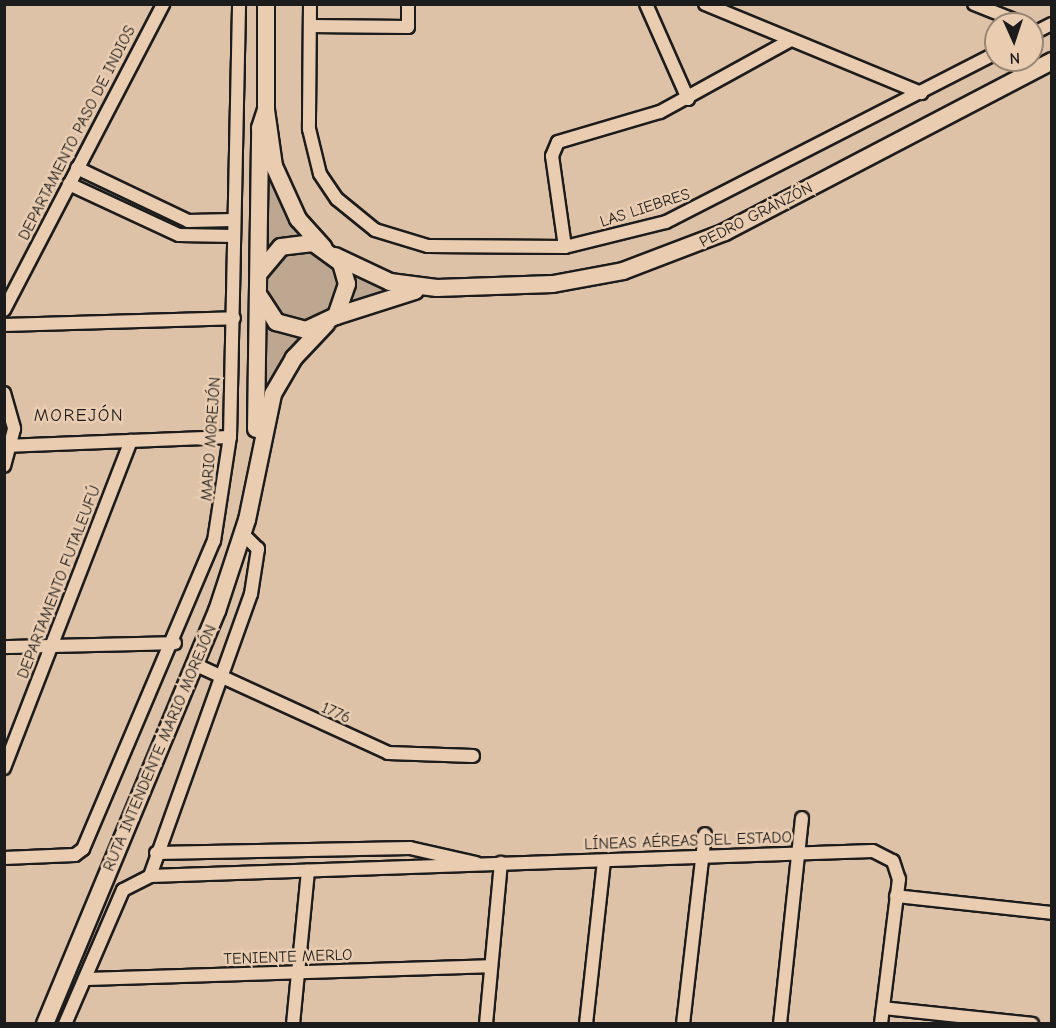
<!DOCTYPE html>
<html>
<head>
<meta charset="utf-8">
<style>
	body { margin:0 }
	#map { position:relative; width:1056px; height:1028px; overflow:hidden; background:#dec2a8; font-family:"Comic Neue",sans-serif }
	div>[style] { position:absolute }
	.green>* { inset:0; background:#bda791 }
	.round { border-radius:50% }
	.roads { filter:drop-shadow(2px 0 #1c1c1c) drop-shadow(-2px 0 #1c1c1c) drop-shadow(0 2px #1c1c1c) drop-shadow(0 -2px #1c1c1c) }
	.minor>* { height:12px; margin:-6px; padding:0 6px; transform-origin:6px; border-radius:6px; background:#eacdb1 }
	.secondary>* { height:16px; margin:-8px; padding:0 8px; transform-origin:8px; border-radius:8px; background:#eacdb1 }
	span { translate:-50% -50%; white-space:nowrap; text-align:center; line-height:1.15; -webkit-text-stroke:5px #eacdb1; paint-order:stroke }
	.street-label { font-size:16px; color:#1c1c1c }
	.neighbourhood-label { font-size:18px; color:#1c1c1c; letter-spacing:1.5px }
	.frame { position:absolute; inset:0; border:6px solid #1c1c1c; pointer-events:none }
	.north { position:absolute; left:984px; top:12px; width:60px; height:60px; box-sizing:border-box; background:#eacdb1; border:2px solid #988675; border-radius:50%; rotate:177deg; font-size:16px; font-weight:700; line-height:24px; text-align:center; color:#1c1c1c }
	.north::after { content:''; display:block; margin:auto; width:21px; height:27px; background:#1c1c1c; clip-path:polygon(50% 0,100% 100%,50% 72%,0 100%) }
</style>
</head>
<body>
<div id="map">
	<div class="green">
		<i style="clip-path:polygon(270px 165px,306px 237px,285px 239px,267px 252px)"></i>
		<i class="round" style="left:268px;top:250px;width:72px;height:72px"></i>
		<i style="clip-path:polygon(354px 274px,395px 288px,354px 300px)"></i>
		<i style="clip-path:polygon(266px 320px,280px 331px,303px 336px,266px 398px)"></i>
	</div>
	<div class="roads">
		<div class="minor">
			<i style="left:310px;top:4px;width:125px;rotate:90.5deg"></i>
			<i style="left:309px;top:129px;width:46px;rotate:76.3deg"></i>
			<i style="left:320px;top:174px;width:30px;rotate:56deg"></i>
			<i style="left:337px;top:199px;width:49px;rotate:39.2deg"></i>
			<i style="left:375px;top:230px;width:55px;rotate:16.8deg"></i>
			<i style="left:428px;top:246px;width:137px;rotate:0.4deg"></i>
			<i style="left:565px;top:247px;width:104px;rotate:-13.9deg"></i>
			<i style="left:666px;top:222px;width:371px;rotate:-27.1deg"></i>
			<i style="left:646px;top:4px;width:104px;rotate:66.1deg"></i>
			<i style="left:705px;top:4px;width:234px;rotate:22.4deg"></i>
			<i style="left:974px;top:4px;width:54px;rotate:21.8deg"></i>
			<i style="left:310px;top:26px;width:98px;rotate:0.6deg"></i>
			<i style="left:408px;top:27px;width:23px;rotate:-90deg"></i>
			<i style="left:1032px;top:34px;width:22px;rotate:-27deg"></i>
			<i style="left:77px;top:168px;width:123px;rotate:25.5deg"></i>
			<i style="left:188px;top:221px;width:46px;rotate:-1.2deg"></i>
			<i style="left:69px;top:184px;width:121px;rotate:24.9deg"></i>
			<i style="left:179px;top:235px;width:55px;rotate:1deg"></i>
			<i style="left:565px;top:247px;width:92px;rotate:-98.1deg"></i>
			<i style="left:552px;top:156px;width:15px;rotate:-67deg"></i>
			<i style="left:558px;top:142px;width:106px;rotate:-16.4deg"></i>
			<i style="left:660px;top:112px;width:149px;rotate:-28.8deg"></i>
			<i style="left:4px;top:310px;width:345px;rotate:-62.5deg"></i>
			<i style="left:4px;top:325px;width:230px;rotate:-1.7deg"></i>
			<i style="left:4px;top:393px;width:37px;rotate:74deg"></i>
			<i style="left:14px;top:429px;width:38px;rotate:105deg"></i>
			<i style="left:4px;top:446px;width:226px;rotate:-2.3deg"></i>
			<i style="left:4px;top:647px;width:171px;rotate:-1.3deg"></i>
			<i style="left:194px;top:664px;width:213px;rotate:24.6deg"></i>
			<i style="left:388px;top:753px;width:85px;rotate:2deg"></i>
			<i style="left:4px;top:768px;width:351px;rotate:-68.8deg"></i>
			<i style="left:156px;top:853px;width:254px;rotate:-1.1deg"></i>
			<i style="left:410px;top:848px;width:68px;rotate:12.8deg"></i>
			<i style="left:4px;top:858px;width:71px;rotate:-2.4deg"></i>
			<i style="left:75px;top:855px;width:10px;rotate:-37deg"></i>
			<i style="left:83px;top:849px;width:335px;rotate:-67deg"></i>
			<i style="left:214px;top:541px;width:105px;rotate:-81.3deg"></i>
			<i style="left:230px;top:437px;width:433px;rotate:-88.8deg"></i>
			<i style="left:150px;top:876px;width:300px;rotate:-70.3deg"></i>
			<i style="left:251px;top:594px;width:46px;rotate:-81.2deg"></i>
			<i style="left:258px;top:549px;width:21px;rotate:-135deg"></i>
			<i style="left:896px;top:896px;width:157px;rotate:6.2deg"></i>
			<i style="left:85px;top:979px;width:406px;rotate:-1.8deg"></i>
			<i style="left:883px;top:1008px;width:150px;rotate:6.1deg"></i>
			<i style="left:65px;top:1024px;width:146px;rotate:-66.6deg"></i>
			<i style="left:123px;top:890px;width:30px;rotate:-27deg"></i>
			<i style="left:150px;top:876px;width:723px;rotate:-1.98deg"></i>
			<i style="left:873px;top:851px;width:22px;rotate:27deg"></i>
			<i style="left:893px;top:861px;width:19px;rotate:72deg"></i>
			<i style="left:899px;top:879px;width:146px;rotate:97.1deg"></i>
			<i style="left:293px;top:1024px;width:154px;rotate:-84.4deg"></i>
			<i style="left:486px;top:1024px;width:162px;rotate:-84.7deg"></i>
			<i style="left:586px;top:1024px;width:164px;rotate:-83.7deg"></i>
			<i style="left:683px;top:1024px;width:191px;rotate:-83.4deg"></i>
			<i style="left:780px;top:1024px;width:207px;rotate:-83.9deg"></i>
		</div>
		<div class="secondary">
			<i style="left:266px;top:4px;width:106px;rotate:90deg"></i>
			<i style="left:266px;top:110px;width:57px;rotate:81.9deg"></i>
			<i style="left:274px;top:166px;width:58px;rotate:65.6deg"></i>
			<i style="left:298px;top:219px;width:38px;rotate:48deg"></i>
			<i style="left:335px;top:256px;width:61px;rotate:25.3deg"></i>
			<i style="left:390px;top:282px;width:47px;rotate:7.3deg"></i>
			<i style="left:437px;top:288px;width:116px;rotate:-2deg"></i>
			<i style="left:553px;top:284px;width:71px;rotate:-10.5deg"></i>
			<i style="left:623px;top:271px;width:109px;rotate:-20.9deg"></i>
			<i style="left:725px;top:232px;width:369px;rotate:-27.6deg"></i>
			<i style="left:260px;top:297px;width:30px;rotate:57deg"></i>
			<i style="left:276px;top:322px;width:31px;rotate:15deg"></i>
			<i style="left:306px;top:330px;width:33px;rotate:-25deg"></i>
			<i style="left:336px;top:316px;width:34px;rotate:-71deg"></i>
			<i style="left:347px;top:284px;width:22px;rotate:-106deg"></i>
			<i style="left:341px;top:263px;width:34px;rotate:-144deg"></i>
			<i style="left:313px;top:243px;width:32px;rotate:173deg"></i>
			<i style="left:281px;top:247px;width:33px;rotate:130deg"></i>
			<i style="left:336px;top:316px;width:83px;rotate:-17.6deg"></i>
			<i style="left:256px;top:429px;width:301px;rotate:-89.2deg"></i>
			<i style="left:260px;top:128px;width:19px;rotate:-72deg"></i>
			<i style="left:45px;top:1024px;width:447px;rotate:-67.4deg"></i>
			<i style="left:217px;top:611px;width:96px;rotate:-71.8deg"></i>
			<i style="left:247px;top:520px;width:129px;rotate:-78.3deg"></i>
			<i style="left:273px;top:394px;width:42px;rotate:-59.7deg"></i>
			<i style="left:294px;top:358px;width:47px;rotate:-46.7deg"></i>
		</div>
	</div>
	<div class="street-label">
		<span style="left:77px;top:133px;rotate:-63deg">DEPARTAMENTO PASO DE INDIOS</span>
		<span style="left:645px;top:208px;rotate:-18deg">LAS LIEBRES</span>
		<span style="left:756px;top:215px;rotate:-27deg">PEDRO GRANZÓN</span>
		<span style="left:211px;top:439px;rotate:-86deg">MARIO MOREJÓN</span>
		<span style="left:59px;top:582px;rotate:-69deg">DEPARTAMENTO FUTALEUFÚ</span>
		<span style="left:336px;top:713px;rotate:24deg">1776</span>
		<span style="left:160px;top:748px;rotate:-67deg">RUTA INTENDENTE MARIO MOREJÓN</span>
		<span style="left:688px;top:841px;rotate:-2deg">LÍNEAS AÉREAS DEL ESTADO</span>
		<span style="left:288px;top:957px;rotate:-2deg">TENIENTE MERLO</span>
	</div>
	<div class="neighbourhood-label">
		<span style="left:79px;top:416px">MOREJÓN</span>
	</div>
	<div class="frame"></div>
	<div class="north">N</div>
</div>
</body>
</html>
